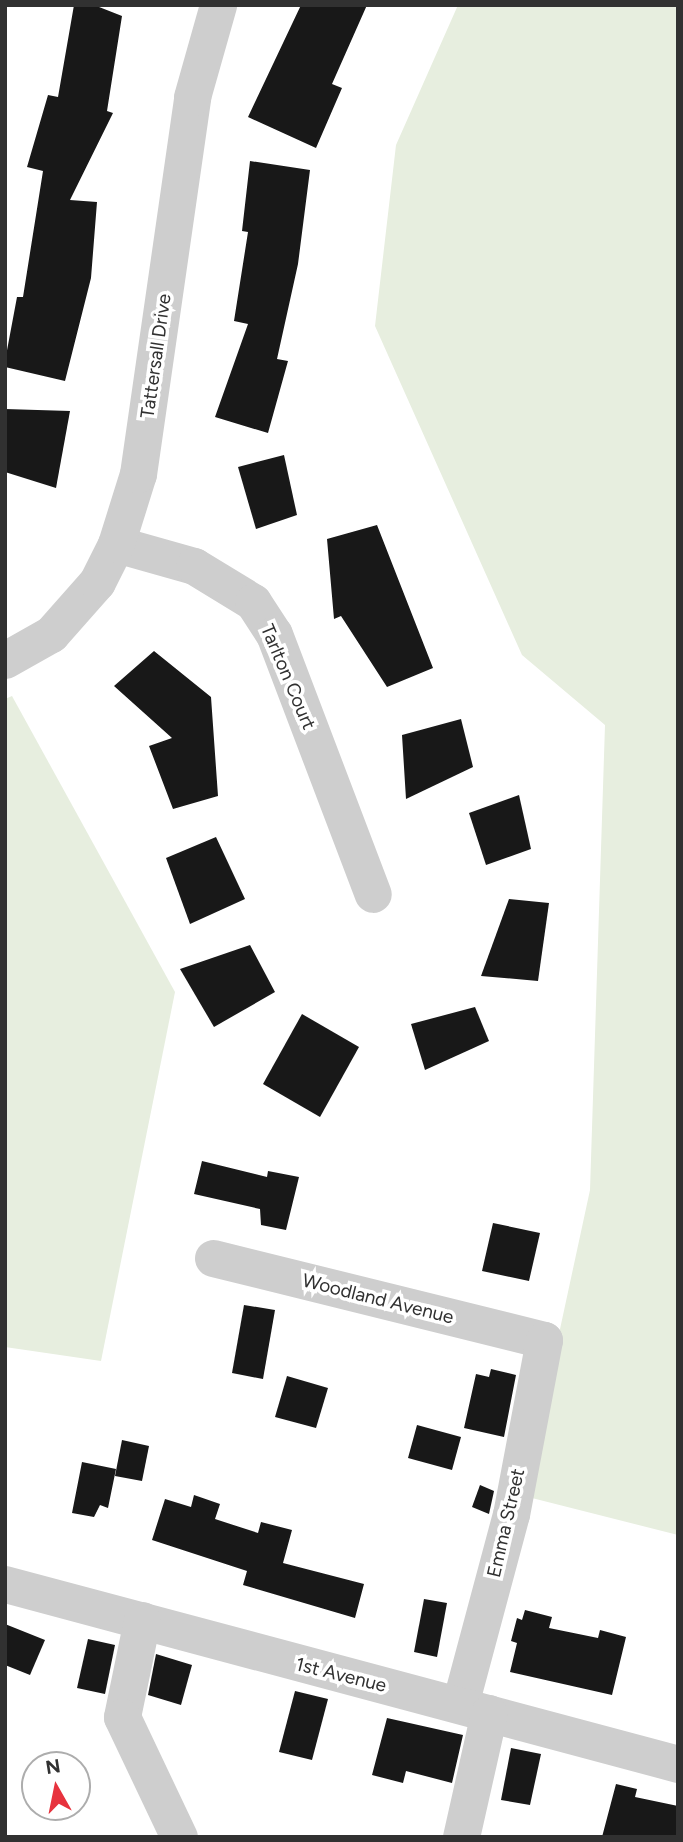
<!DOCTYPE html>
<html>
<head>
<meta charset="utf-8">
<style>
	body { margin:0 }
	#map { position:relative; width:683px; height:1842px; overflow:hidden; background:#fff; font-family:Figtree,sans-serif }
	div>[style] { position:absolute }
	.green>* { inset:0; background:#e7eedf }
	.building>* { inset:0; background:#181818 }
	.minor>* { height:37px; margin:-18.5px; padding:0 18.5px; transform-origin:18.5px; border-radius:18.5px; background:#cecece }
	span { translate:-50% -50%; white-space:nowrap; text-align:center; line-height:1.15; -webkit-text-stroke:7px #fff; paint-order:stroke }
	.street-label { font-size:19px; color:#313131 }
	.frame { position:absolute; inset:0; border:7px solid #313131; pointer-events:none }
	.north { position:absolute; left:21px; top:1751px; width:70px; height:70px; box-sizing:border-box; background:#fff; border:2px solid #adadad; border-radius:50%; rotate:351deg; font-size:19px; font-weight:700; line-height:28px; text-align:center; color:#313131 }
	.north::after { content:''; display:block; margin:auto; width:24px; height:32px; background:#e7333e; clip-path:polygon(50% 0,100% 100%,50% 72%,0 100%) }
</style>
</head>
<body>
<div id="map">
	<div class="green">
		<i style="clip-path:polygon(458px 5px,678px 5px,678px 1535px,524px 1496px,590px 1190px,605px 725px,522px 655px,375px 326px,396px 145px)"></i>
		<i style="clip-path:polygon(12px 696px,175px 992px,101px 1361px,5px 1347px,5px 699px)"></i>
	</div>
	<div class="building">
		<i style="clip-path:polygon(74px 5px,94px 5px,122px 16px,107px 111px,113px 113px,70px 200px,97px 202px,91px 278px,65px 381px,5px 367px,5px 361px,17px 297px,23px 297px,43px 171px,27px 167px,48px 95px,58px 97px)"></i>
		<i style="clip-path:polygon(301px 5px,367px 5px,332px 84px,342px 88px,316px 148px,248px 117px)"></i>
		<i style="clip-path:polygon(250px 161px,310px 170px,298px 264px,277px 359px,288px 361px,268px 433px,215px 417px,248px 324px,234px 321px,248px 232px,242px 231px)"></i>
		<i style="clip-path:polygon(5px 409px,70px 411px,56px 488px,5px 472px)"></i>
		<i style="clip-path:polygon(284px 455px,297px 515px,256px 529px,238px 467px)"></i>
		<i style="clip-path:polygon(377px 525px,433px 668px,387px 687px,341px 616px,334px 619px,327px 539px)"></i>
		<i style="clip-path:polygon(154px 651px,211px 697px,218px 796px,173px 809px,149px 746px,172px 738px,114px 686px)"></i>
		<i style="clip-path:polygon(461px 719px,473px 767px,406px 799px,402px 735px)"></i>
		<i style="clip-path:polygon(519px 795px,531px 849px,486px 865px,469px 813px)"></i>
		<i style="clip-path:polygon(216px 837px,245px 899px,190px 924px,166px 858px)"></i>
		<i style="clip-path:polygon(509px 899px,549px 903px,538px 981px,481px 976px)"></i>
		<i style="clip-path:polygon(250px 945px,275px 992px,214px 1027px,180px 969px)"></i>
		<i style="clip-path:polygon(475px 1007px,489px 1041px,425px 1070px,411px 1024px)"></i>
		<i style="clip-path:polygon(302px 1014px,359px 1047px,320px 1117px,263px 1084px)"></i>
		<i style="clip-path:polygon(202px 1161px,267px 1177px,268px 1171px,299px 1177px,286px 1230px,261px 1225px,260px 1209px,194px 1194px)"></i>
		<i style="clip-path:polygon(493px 1223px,540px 1233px,529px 1281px,482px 1271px)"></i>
		<i style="clip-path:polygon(244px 1305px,275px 1310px,263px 1379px,232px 1373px)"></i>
		<i style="clip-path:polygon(491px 1369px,516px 1375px,504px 1437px,464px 1428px,476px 1374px,489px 1377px)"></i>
		<i style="clip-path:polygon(287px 1376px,328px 1388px,316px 1428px,275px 1417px)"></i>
		<i style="clip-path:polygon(417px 1425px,461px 1437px,452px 1470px,408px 1458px)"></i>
		<i style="clip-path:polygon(122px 1440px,149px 1446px,142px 1481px,115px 1476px)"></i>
		<i style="clip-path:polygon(82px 1462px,116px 1469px,108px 1508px,100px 1505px,94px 1517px,72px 1513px)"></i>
		<i style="clip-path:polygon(480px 1485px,494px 1491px,489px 1514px,472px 1507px)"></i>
		<i style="clip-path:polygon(194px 1495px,220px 1504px,215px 1519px,258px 1533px,261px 1522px,292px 1530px,283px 1563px,364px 1584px,355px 1618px,243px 1585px,247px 1571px,152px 1540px,165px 1499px,191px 1507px)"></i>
		<i style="clip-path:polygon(424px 1599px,447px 1603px,437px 1657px,414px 1652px)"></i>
		<i style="clip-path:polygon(525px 1610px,552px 1617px,549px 1628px,598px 1638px,600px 1630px,626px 1637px,612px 1695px,510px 1672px,517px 1643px,511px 1641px,517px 1618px,522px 1620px)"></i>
		<i style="clip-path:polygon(5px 1624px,45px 1640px,30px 1675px,5px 1665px)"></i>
		<i style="clip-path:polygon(88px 1639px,115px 1645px,105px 1694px,77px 1688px)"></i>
		<i style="clip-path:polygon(156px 1654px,192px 1665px,181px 1705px,148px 1695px)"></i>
		<i style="clip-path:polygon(295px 1691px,328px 1699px,312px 1760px,279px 1752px)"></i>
		<i style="clip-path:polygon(387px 1718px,463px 1735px,452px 1783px,406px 1771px,403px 1783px,372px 1775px)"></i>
		<i style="clip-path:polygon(511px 1748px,541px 1754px,530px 1805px,501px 1800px)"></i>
		<i style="clip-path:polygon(616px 1784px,637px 1789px,635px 1797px,678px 1806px,678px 1837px,602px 1837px)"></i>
	</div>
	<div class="minor">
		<i style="left:116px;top:544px;width:81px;rotate:15.8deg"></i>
		<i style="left:194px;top:566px;width:69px;rotate:31.4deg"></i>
		<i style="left:253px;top:602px;width:38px;rotate:57deg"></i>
		<i style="left:274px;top:634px;width:278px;rotate:69.2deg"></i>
		<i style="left:5px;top:660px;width:53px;rotate:-29.5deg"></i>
		<i style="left:51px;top:634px;width:69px;rotate:-48.5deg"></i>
		<i style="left:97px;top:582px;width:42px;rotate:-63.4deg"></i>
		<i style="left:116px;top:544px;width:73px;rotate:-72.6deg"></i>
		<i style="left:138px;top:474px;width:381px;rotate:-81.8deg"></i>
		<i style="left:192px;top:97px;width:96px;rotate:-74.2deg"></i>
		<i style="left:213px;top:1258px;width:341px;rotate:13.9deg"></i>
		<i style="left:544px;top:1340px;width:177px;rotate:100.7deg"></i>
		<i style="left:511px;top:1514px;width:197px;rotate:105deg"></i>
		<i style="left:5px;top:1584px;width:697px;rotate:14.97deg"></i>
		<i style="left:142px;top:1620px;width:99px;rotate:101.7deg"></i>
		<i style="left:122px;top:1717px;width:133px;rotate:64.6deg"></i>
		<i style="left:461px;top:1837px;width:127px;rotate:-77.3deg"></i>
	</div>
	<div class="street-label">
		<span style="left:156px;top:356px;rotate:-82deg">Tattersall Drive</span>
		<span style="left:288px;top:677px;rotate:67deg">Tarlton Court</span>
		<span style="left:378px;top:1299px;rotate:14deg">Woodland Avenue</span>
		<span style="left:506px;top:1523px;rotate:-77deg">Emma Street</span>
		<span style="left:341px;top:1675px;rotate:14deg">1st Avenue</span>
	</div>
	<div class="frame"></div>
	<div class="north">N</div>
</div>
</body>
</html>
